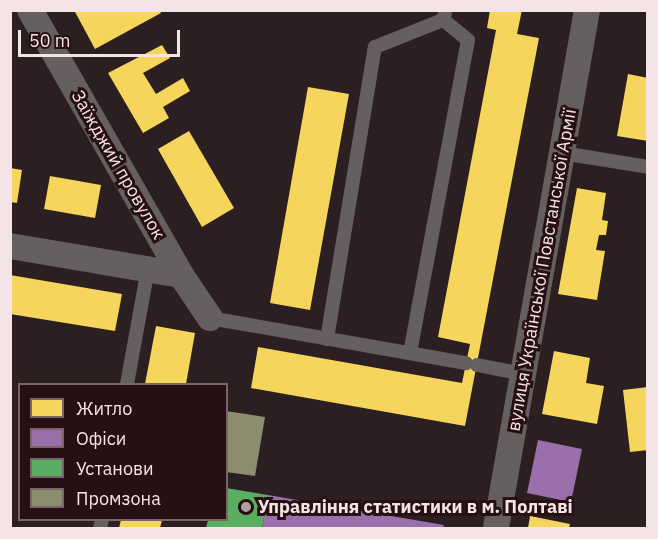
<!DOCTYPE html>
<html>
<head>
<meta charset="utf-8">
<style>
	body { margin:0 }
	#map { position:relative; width:658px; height:539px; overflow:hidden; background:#2b1f22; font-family:"IBM Plex Sans",sans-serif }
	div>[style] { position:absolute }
	.homes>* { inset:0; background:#f6d55c }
	.offices>* { inset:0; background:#9970ab }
	.public>* { inset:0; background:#5aae61 }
	.industry>* { inset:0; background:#8c8c6e }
	.service>* { height:14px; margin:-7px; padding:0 7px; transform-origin:7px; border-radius:7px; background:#655f60 }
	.minor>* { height:26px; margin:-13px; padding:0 13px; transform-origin:13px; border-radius:13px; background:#655f60 }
	.dots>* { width:16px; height:16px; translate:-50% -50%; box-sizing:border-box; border:3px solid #261014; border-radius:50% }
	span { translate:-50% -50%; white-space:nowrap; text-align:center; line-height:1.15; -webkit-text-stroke:6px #261014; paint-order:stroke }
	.street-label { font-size:18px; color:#f5e4e6 }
	.poi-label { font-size:18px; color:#f5e4e6; font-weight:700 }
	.left { translate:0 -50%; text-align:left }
	.frame { position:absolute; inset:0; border:12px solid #f5e4e6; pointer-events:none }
	.legend { position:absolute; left:18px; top:383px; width:210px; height:138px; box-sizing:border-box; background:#261014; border:2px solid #796568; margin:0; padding:8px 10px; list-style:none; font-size:18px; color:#f5e4e6 }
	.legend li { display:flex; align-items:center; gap:12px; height:30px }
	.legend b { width:30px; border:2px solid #796568 }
	.scale { position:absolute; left:18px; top:30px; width:162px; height:27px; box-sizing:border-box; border:3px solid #f5e4e6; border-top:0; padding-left:8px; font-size:18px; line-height:21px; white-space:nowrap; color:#f5e4e6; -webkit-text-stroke:4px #261014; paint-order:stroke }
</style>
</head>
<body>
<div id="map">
	<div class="homes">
		<i style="clip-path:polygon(74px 10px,159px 10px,161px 13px,95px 49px)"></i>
		<i style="clip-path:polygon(490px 10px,522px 10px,517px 34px,539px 38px,465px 426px,251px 388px,258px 347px,462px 383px,470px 344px,438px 337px,496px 30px,487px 28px)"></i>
		<i style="clip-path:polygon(162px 45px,170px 58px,143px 73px,156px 94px,183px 78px,190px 91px,163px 107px,169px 118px,143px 133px,108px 73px)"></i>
		<i style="clip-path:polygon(628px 74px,648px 78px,648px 141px,617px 136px)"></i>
		<i style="clip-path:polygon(308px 87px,349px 94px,310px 310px,270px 303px)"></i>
		<i style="clip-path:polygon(189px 131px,234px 208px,202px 227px,158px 149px)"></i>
		<i style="clip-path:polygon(10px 168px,22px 170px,17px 203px,10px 202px)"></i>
		<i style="clip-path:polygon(50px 176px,101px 185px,95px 218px,44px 209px)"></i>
		<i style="clip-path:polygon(577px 188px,606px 193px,602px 220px,608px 221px,606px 235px,599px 235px,596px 250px,605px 251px,597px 300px,558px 294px)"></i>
		<i style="clip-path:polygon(10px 275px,122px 294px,115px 331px,10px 314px)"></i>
		<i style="clip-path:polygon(156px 326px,195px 333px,186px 384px,145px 384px)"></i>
		<i style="clip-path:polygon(554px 351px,590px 358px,586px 383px,604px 386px,597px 424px,542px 414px)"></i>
		<i style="clip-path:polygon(648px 387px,648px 450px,630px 452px,623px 390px)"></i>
		<i style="clip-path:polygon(530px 516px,570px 524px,569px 528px,528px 528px)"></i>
		<i style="clip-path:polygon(121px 520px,162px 520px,160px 528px,119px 528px)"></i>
	</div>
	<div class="offices">
		<i style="clip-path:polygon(538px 440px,582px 449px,571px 502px,527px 493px)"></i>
		<i style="clip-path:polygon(268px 495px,444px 525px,443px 528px,262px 528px)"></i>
	</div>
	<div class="public">
		<i style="clip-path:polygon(226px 488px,268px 495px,262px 528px,206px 528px,208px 520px,226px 520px)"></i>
	</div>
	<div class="industry">
		<i style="clip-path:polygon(226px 411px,265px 417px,255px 476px,226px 472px)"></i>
	</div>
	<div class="service">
		<i style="left:562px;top:153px;width:87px;rotate:9.2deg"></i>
		<i style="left:210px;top:318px;width:260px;rotate:10deg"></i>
		<i style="left:327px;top:339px;width:296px;rotate:-80.7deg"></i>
		<i style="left:375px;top:47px;width:73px;rotate:-21.7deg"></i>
		<i style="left:410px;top:353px;width:318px;rotate:-79.5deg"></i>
		<i style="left:468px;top:40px;width:32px;rotate:-141deg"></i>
		<i style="left:443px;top:20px;width:7px;rotate:-74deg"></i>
		<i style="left:477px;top:365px;width:47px;rotate:11.1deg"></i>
		<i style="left:127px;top:384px;width:117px;rotate:-79.7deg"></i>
		<i style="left:100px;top:528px;width:8px;rotate:-76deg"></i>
	</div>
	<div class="minor">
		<i style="left:30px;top:10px;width:305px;rotate:60.3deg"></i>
		<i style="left:181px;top:275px;width:52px;rotate:56deg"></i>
		<i style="left:10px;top:246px;width:173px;rotate:9.6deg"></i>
		<i style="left:496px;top:528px;width:526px;rotate:-80.04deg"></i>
	</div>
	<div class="dots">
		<i style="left:246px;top:507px;background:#ae9fa1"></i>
	</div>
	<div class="street-label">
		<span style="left:118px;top:165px;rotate:60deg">Заїжджий провулок</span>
		<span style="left:542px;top:270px;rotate:-80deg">вулиця Української Повстанської Армії</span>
	</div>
	<div class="poi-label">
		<span class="left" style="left:258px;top:507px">Управління статистики в м. Полтаві</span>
	</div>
	<div class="frame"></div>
	<ul class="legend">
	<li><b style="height:16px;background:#f6d55c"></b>Житло</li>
	<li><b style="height:16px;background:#9970ab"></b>Офіси</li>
	<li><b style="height:16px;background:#5aae61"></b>Установи</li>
	<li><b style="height:16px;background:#8c8c6e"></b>Промзона</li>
	</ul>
	<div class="scale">50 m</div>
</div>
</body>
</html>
